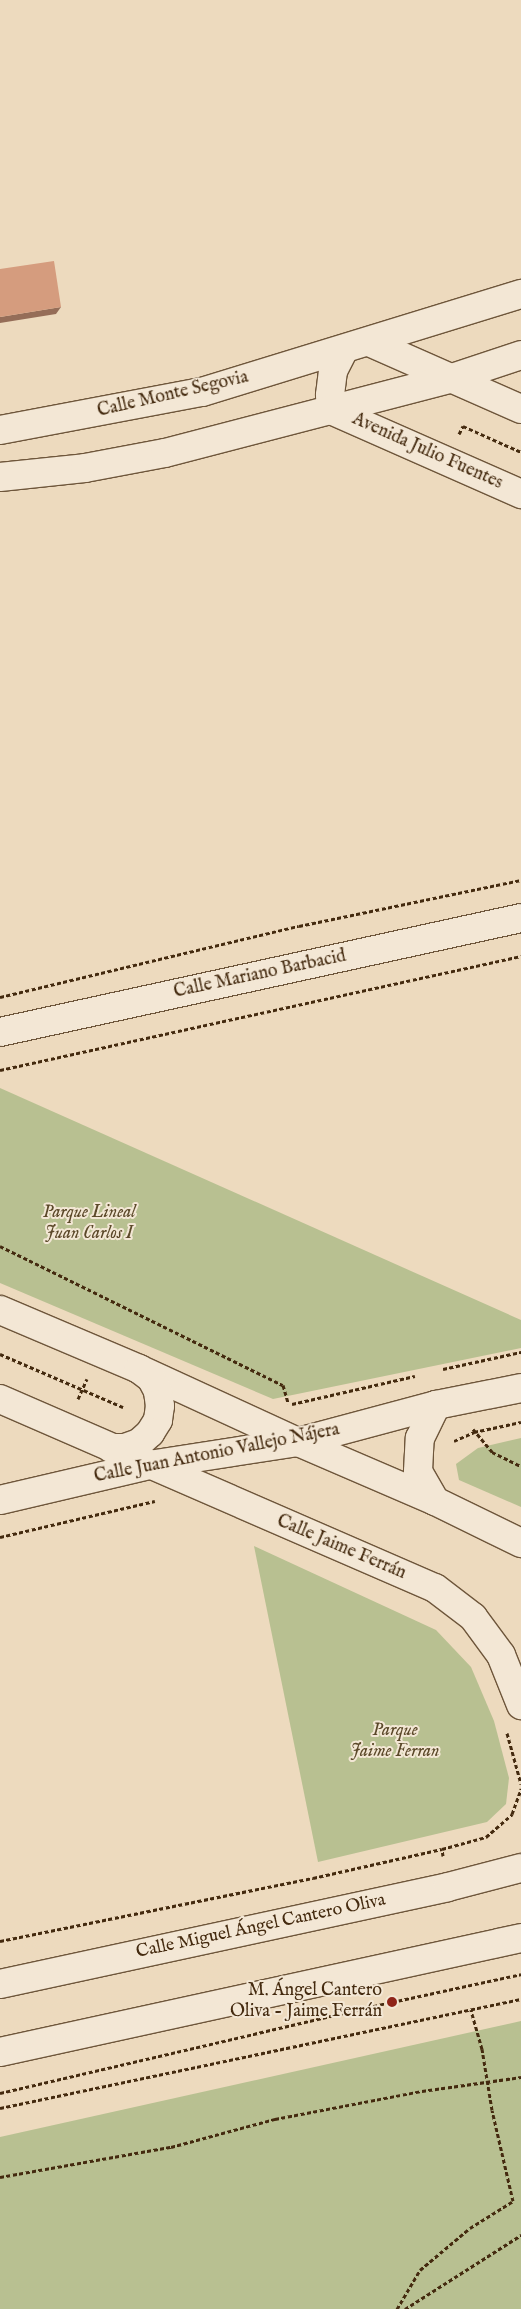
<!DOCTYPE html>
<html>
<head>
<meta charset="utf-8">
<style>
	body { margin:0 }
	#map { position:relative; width:521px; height:2309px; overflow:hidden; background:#eddabe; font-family:"IM FELL English",serif }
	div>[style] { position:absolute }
	.green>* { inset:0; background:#b8c091 }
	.path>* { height:3px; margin-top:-1.5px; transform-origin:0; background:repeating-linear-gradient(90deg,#442a0f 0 4px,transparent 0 6.5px) }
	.roads { filter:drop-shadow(1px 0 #6e563b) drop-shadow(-1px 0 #6e563b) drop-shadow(0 1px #6e563b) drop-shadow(0 -1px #6e563b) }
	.minor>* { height:28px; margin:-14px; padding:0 14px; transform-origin:14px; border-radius:14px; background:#f3e7d5 }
	.shaded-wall>* { inset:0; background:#956d58 }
	.building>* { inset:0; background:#d59c7e }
	.dots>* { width:14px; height:14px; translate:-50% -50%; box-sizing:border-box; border:2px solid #f3e7d5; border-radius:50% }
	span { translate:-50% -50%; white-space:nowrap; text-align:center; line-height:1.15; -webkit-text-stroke:4px #f3e7d5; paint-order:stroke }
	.street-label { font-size:18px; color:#442a0f }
	.park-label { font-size:18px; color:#5b4829; font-style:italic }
	.poi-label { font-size:18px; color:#442a0f }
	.right { translate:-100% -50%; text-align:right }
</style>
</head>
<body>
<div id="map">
	<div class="green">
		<i style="clip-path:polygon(0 1088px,521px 1320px,521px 1348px,273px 1399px,0 1283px)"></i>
		<i style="clip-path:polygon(521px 1438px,521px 1507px,459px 1480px,456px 1464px,478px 1448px)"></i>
		<i style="clip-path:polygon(254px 1546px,436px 1630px,471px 1667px,494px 1721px,509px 1778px,506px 1804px,487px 1822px,318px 1862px)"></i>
		<i style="clip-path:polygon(521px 2021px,521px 2309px,0 2309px,0 2137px)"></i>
	</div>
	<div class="path">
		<i style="left:459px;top:434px;width:9px;rotate:-63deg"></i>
		<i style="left:463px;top:426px;width:64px;rotate:24.1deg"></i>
		<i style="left:0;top:997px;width:307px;rotate:-13.4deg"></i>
		<i style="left:299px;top:926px;width:227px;rotate:-11.7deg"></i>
		<i style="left:0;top:1070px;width:533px;rotate:-12.34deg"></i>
		<i style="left:0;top:1246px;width:315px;rotate:26.2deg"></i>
		<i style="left:283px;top:1385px;width:19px;rotate:74deg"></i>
		<i style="left:0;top:1354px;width:134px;rotate:23.3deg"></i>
		<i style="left:443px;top:1369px;width:80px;rotate:-12.3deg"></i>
		<i style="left:78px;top:1399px;width:22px;rotate:-66deg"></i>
		<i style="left:292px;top:1404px;width:126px;rotate:-12.8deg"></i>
		<i style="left:473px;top:1429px;width:30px;rotate:50deg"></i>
		<i style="left:492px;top:1452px;width:32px;rotate:26deg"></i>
		<i style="left:454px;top:1441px;width:22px;rotate:-24deg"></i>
		<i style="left:474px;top:1432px;width:48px;rotate:-12deg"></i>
		<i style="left:0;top:1537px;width:159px;rotate:-13.1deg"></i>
		<i style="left:507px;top:1733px;width:53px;rotate:74.6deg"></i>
		<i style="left:443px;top:1856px;width:7px;rotate:-98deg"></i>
		<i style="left:442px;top:1849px;width:46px;rotate:-15.3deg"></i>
		<i style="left:486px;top:1837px;width:35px;rotate:-41deg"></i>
		<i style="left:512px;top:1814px;width:27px;rotate:-70deg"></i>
		<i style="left:0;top:1941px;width:319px;rotate:-11.4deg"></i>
		<i style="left:313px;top:1878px;width:132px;rotate:-12.7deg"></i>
		<i style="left:0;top:2093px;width:402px;rotate:-13.1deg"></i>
		<i style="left:392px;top:2002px;width:132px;rotate:-12.2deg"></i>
		<i style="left:0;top:2108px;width:532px;rotate:-11.82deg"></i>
		<i style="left:0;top:2177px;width:174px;rotate:-10deg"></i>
		<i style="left:171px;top:2147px;width:108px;rotate:-15.1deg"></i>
		<i style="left:275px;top:2119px;width:150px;rotate:-10.8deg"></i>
		<i style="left:422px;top:2091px;width:100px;rotate:-8deg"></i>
		<i style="left:397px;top:2309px;width:45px;rotate:-59.5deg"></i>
		<i style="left:420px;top:2270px;width:65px;rotate:-40deg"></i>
		<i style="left:470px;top:2228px;width:51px;rotate:-32.1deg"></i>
		<i style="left:513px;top:2201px;width:93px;rotate:-103deg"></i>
		<i style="left:492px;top:2110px;width:62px;rotate:-99.3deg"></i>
		<i style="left:482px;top:2049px;width:41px;rotate:-105.8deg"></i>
		<i style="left:405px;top:2309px;width:138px;rotate:-32.5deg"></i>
	</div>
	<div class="roads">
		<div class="minor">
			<i style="left:369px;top:342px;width:166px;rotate:23.8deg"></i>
			<i style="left:333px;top:411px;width:206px;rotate:23.8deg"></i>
			<i style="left:333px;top:411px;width:16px;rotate:-101deg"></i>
			<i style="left:330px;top:395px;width:24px;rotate:-83deg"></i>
			<i style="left:333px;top:371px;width:25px;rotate:-63deg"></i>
			<i style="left:0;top:430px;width:206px;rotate:-10.7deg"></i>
			<i style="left:202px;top:392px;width:334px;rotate:-17.1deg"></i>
			<i style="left:0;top:477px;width:85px;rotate:-6deg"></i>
			<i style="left:85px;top:468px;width:81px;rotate:-10.6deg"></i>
			<i style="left:165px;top:453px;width:297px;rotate:-14.6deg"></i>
			<i style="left:452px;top:378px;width:73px;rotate:-18.4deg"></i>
			<i style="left:0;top:1032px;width:533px;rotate:-12.34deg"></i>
			<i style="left:0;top:1310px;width:151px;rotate:23deg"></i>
			<i style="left:139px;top:1369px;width:175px;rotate:24.7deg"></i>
			<i style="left:298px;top:1442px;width:149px;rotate:23.3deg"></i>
			<i style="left:435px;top:1501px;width:96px;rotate:26deg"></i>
			<i style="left:0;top:1399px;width:474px;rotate:23.5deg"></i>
			<i style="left:435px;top:1588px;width:48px;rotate:37.3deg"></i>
			<i style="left:473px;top:1617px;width:47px;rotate:53.6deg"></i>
			<i style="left:501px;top:1655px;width:54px;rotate:68.2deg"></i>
			<i style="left:111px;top:1448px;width:14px"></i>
			<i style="left:125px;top:1448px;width:15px;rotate:-20deg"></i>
			<i style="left:139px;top:1443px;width:15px;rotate:-42deg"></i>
			<i style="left:150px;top:1433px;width:15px;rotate:-58deg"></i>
			<i style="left:158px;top:1420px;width:14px;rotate:-82deg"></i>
			<i style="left:160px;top:1406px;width:15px;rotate:-98deg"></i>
			<i style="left:158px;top:1391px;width:15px;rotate:-118deg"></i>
			<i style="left:151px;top:1378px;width:15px;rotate:-143deg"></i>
			<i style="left:0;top:1500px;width:153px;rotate:-13.2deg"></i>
			<i style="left:149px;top:1465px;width:151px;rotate:-8.8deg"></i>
			<i style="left:298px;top:1442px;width:143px;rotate:-15deg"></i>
			<i style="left:436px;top:1405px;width:87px;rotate:-11.3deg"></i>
			<i style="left:435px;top:1501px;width:34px;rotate:-120deg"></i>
			<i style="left:418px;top:1471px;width:33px;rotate:-87deg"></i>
			<i style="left:420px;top:1438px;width:37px;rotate:-64deg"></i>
			<i style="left:0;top:1984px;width:458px;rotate:-12.2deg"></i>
			<i style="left:448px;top:1887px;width:75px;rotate:-14.6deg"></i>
			<i style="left:0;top:2052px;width:533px;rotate:-12.34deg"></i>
		</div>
	</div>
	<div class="shaded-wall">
		<i style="clip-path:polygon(61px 307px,56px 314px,0 323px,0 317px)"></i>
	</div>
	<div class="building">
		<i style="clip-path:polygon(54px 261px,61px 307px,0 317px,0 269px)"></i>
	</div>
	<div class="dots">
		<i style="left:392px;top:2002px;background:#8f2418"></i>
	</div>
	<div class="street-label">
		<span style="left:173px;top:395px;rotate:-13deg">Calle Monte Segovia</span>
		<span style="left:427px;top:452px;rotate:24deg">Avenida Julio Fuentes</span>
		<span style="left:260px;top:975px;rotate:-12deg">Calle Mariano Barbacid</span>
		<span style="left:217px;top:1454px;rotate:-11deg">Calle Juan Antonio Vallejo Nájera</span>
		<span style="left:341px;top:1548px;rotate:23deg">Calle Jaime Ferrán</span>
		<span style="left:261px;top:1927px;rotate:-12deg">Calle Miguel Ángel Cantero Oliva</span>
	</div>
	<div class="park-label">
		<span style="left:89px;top:1224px">Parque Lineal<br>Juan Carlos I</span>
		<span style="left:395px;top:1742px">Parque<br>Jaime Ferran</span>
	</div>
	<div class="poi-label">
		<span class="right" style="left:382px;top:2002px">M. Ángel Cantero<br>Oliva - Jaime Ferrán</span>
	</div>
</div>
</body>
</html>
